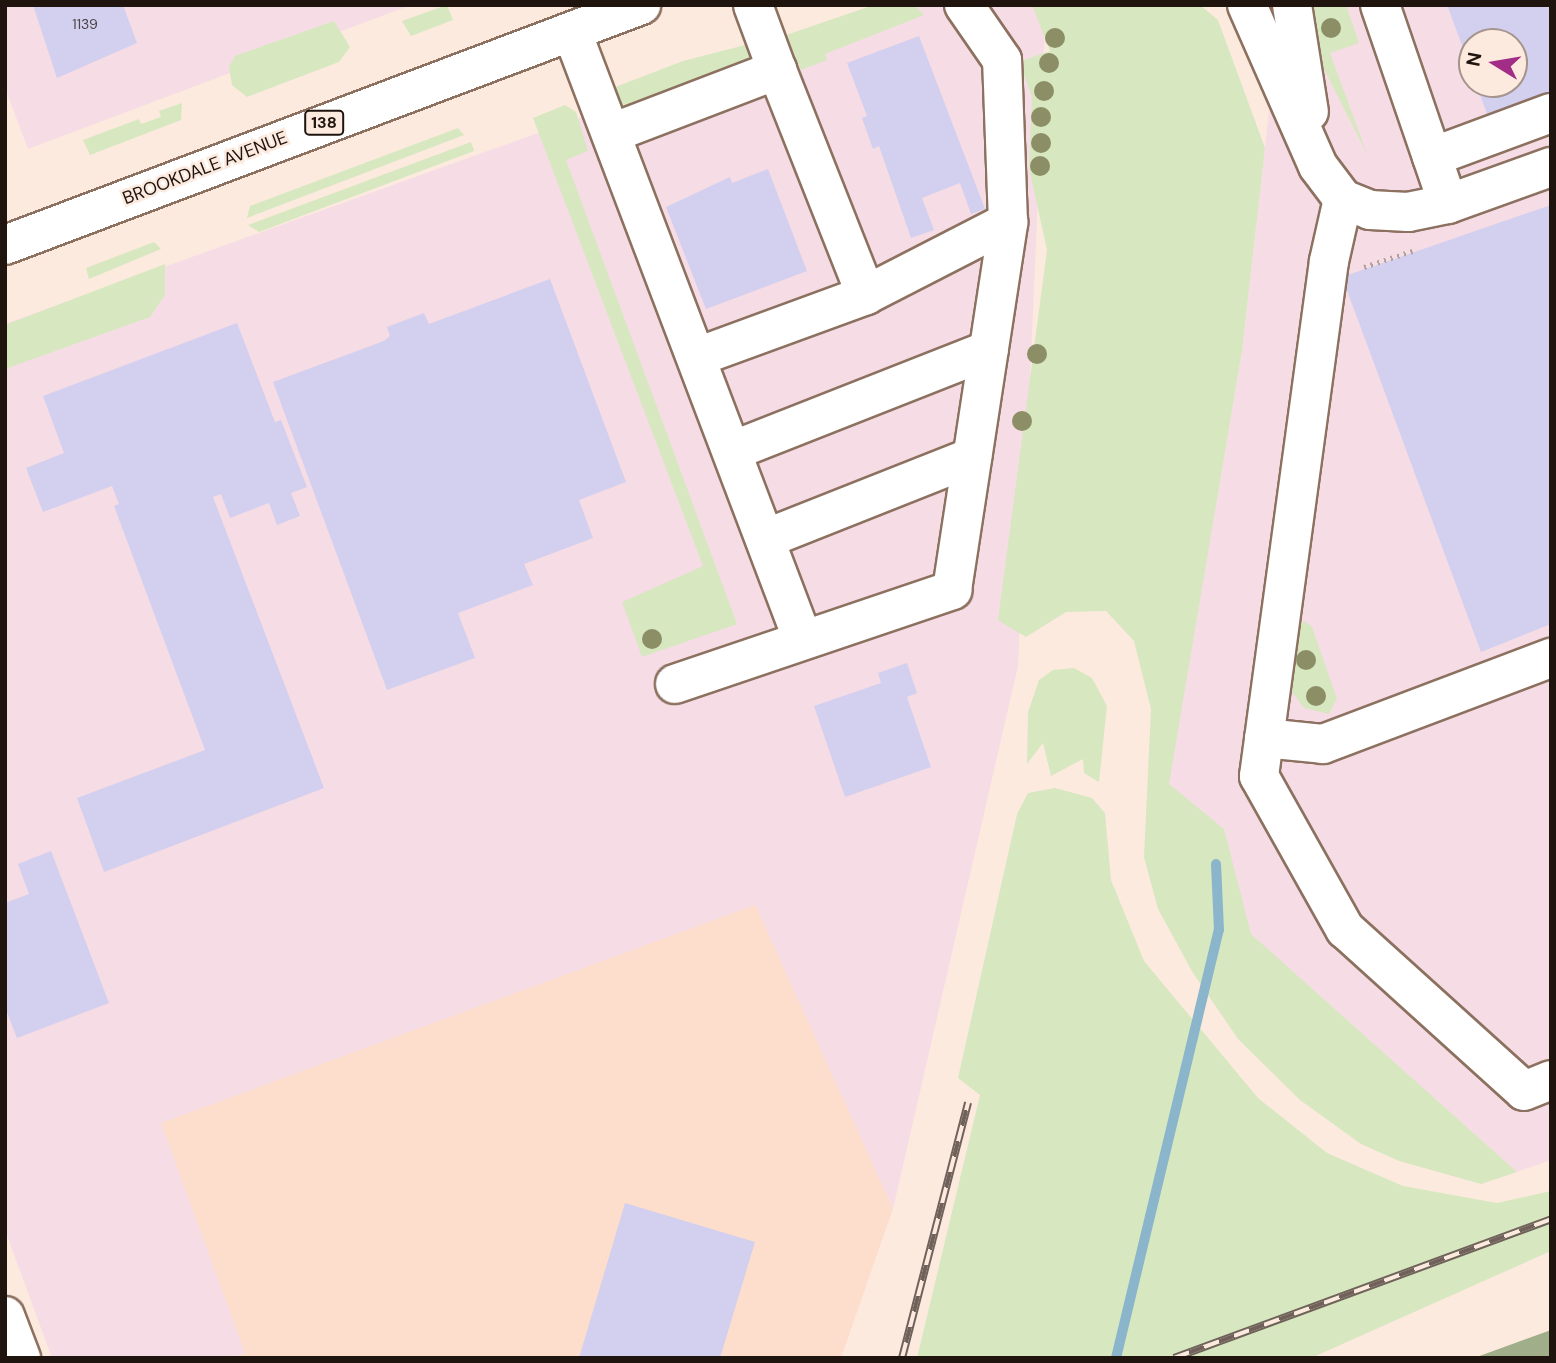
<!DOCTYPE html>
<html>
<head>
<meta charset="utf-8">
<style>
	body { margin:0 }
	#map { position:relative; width:1556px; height:1363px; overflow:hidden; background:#fdeadf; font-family:"DM Sans",sans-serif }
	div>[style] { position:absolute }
	.commercial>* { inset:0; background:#f6dce5 }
	.built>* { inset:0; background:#fddecc }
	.green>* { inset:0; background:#d7e7c0 }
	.forest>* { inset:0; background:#a0af89 }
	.stream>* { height:10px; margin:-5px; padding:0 5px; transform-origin:5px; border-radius:5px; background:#8ab5cb }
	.building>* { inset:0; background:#d3cfee }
	.path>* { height:4.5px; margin-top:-2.25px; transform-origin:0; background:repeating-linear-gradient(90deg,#b2a198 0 2px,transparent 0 7px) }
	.roads { filter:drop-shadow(2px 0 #8d7160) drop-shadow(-2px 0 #8d7160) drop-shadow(0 2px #8d7160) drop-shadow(0 -2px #8d7160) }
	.minor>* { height:38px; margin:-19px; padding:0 19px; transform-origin:19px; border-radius:19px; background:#fff }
	.major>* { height:38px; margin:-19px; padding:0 19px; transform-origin:19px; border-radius:19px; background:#fff }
	.rail>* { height:8px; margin-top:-4px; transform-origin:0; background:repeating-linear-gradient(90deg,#fdeadf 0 16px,#70625a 0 32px); box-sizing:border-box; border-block:2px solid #70625a }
	.trees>* { width:20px; height:20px; margin:-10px; border-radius:50%; background:#8c8e66 }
	span { translate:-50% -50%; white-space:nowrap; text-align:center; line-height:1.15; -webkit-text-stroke:5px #fdeadf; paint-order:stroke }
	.number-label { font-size:14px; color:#4c4346 }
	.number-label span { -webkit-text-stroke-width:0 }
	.shield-label span { padding:2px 5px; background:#fdeadf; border:2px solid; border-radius:5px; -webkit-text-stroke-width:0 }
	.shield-label { font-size:16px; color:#1f140e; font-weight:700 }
	.street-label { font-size:18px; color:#1f140e }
	.frame { position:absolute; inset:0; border:7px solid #1f140e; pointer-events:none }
	.north { position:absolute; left:1458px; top:28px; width:70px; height:70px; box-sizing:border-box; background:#fdeadf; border:2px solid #a4948b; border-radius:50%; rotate:281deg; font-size:19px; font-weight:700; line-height:28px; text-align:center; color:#1f140e }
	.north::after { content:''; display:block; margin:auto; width:24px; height:32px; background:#a12d87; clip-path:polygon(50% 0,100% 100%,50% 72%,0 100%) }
</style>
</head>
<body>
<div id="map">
	<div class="commercial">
		<i style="clip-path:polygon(5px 5px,411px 5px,28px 149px,5px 88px)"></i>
		<i style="clip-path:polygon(895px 5px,1046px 5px,1018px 666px,893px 1209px,755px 905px,245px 1353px,232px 1358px,52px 1358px,5px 1230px,5px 324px)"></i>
		<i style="clip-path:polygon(evenodd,1281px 5px,1551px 5px,1551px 1160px,1517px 1172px,1156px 855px,1242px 351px,1281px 5px,1472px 42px,1514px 42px,1514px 84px,1472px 84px,1472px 42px)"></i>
	</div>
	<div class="built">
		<i style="clip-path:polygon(755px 905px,893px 1209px,841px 1358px,232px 1358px,245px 1353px,161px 1123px)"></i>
	</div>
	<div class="green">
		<i style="clip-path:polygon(447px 5px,453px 20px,411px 36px,402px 21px)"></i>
		<i style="clip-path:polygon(874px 5px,915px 5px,924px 15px,825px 54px,827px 60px,801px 70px,786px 35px)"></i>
		<i style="clip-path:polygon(1032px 5px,1200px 5px,1218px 20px,1265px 148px,1242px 351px,1169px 784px,1224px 829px,1251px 934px,1517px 1172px,1481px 1184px,1399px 1161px,1361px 1144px,1300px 1100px,1238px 1039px,1193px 973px,1158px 909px,1144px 857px,1151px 709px,1134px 641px,1106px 611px,1066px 612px,1026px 637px,998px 620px,1047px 250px,1029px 168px,1032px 97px,1019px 62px,1050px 51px)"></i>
		<i style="clip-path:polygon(1308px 5px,1346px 5px,1359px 43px,1330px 53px,1367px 154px,1323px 67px)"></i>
		<i style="clip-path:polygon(334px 21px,350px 47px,339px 62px,247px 97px,232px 85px,229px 67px,235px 56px)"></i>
		<i style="clip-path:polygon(745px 45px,752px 65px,623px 114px,610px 89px,683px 61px)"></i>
		<i style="clip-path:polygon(182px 103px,181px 120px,90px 155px,83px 140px,139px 119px,141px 124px,161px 117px,159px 111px)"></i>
		<i style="clip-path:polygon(565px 105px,576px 112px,588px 151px,566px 160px,737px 624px,642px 657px,622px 602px,703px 566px,533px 118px)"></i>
		<i style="clip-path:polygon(458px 128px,464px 135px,247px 218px,250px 206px)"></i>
		<i style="clip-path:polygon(471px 142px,474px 151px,259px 232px,248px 225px)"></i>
		<i style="clip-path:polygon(154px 242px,161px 249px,89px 279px,86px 268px)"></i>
		<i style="clip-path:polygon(165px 264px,165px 295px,150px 317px,5px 369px,5px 325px)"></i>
		<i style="clip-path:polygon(1305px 621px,1312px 627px,1337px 699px,1329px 714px,1304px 708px,1290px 689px,1299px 626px)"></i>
		<i style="clip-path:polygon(1074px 668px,1092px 678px,1107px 706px,1099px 782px,1084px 773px,1083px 759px,1051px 776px,1043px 743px,1027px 764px,1028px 712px,1039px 680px,1053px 670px)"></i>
		<i style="clip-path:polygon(1055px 788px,1092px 798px,1105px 813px,1111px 880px,1144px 961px,1258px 1098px,1327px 1153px,1403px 1186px,1497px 1203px,1551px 1191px,1551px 1251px,1311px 1358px,917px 1358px,980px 1095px,958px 1078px,1017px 814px,1028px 793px)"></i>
	</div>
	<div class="forest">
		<i style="clip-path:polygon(1551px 1330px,1551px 1358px,1474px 1358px)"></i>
	</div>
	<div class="stream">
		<i style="left:1116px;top:1358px;width:440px;rotate:-76.5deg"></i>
		<i style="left:1219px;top:930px;width:66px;rotate:-92.6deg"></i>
	</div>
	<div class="building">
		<i style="clip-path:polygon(33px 5px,123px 5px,137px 43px,57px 78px)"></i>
		<i style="clip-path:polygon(1447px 5px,1551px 5px,1551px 100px,1490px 122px,1476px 84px,1514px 84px,1514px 42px,1472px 42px,1472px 72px)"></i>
		<i style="clip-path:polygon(919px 36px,985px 209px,971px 214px,960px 183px,922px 198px,934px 230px,911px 238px,879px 146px,873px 149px,862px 118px,867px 116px,847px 63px)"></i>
		<i style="clip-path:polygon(768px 169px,807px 271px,706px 309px,666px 207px,730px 177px,732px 183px)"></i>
		<i style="clip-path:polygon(1551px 205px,1551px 624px,1481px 652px,1342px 277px)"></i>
		<i style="clip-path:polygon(550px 279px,626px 482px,579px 500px,593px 538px,524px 564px,533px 585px,458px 613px,475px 658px,387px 690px,273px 382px,384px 341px,390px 336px,387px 327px,424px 313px,429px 324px)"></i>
		<i style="clip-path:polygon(237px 323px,275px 422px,281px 420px,307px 487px,291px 493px,300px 516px,277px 525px,269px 503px,230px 518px,221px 494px,213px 497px,324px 788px,104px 872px,77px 798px,205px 750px,114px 506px,119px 504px,112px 486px,43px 512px,26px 468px,64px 453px,43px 396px)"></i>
		<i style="clip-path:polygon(907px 663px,917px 693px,907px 697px,931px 767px,845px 797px,814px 706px,881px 683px,878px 673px)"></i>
		<i style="clip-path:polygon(51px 851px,109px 1003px,17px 1038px,5px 1007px,5px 903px,29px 894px,18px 864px)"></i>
		<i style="clip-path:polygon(625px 1203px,755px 1242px,720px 1358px,579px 1358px)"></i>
	</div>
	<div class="path">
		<i style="left:1364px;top:267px;width:51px;rotate:-18.4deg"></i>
	</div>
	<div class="roads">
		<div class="minor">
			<i style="left:1247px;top:5px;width:176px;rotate:66.2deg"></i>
			<i style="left:1318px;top:166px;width:41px;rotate:52.9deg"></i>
			<i style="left:1343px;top:199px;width:29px;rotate:22deg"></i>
			<i style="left:1370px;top:210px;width:38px;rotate:3deg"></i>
			<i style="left:1408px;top:212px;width:41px;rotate:-11.3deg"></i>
			<i style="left:1448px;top:204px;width:109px;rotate:-19.8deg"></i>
			<i style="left:1292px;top:5px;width:108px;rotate:81deg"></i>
			<i style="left:1380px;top:5px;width:210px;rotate:71.1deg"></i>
			<i style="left:572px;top:32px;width:650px;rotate:69.2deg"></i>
			<i style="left:612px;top:133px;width:177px;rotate:-20.9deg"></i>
			<i style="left:777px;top:70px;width:69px;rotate:-110.3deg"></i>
			<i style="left:1432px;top:157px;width:127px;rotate:-20.3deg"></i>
			<i style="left:1343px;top:199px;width:64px;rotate:102.7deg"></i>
			<i style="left:1329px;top:261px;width:520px;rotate:97.74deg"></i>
			<i style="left:1259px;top:776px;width:176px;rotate:60.7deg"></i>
			<i style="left:1345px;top:929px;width:241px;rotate:42.1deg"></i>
			<i style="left:1524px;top:1091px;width:29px;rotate:-22deg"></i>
			<i style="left:866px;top:295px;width:160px;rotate:-27.2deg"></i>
			<i style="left:697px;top:357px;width:180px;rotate:-20.1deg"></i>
			<i style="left:866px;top:295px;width:242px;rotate:-111.6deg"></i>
			<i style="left:732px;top:451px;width:276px;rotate:-21.5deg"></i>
			<i style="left:765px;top:539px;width:223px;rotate:-21.6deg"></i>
			<i style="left:675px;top:684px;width:293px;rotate:-18.7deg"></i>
			<i style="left:952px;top:590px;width:372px;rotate:-81.3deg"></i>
			<i style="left:1008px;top:222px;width:162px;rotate:-92.1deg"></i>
			<i style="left:1002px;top:60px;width:67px;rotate:-124.6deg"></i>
			<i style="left:1264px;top:738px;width:59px;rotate:5.8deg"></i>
			<i style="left:1323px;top:744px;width:244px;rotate:-20.7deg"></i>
			<i style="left:5px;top:1316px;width:45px;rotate:69.1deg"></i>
		</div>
		<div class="major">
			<i style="left:5px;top:245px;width:680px;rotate:-20.67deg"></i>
		</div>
	</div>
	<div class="rail">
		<i style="left:902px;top:1358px;width:264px;rotate:-75.5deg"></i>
		<i style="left:1174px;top:1358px;width:402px;rotate:-20.2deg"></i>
	</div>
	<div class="trees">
		<i style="left:1331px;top:28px"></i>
		<i style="left:1055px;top:38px"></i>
		<i style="left:1049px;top:63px"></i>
		<i style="left:1044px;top:91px"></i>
		<i style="left:1041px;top:117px"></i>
		<i style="left:1041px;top:143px"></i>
		<i style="left:1040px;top:166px"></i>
		<i style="left:1037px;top:354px"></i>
		<i style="left:1022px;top:421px"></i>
		<i style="left:652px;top:639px"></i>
		<i style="left:1306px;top:660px"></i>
		<i style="left:1316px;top:696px"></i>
	</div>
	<div class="number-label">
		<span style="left:85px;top:24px">1139</span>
	</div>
	<div class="shield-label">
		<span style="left:324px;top:123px">138</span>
	</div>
	<div class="street-label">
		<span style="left:205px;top:168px;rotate:-21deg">BROOKDALE AVENUE</span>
	</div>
	<div class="frame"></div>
	<div class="north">N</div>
</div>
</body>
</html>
